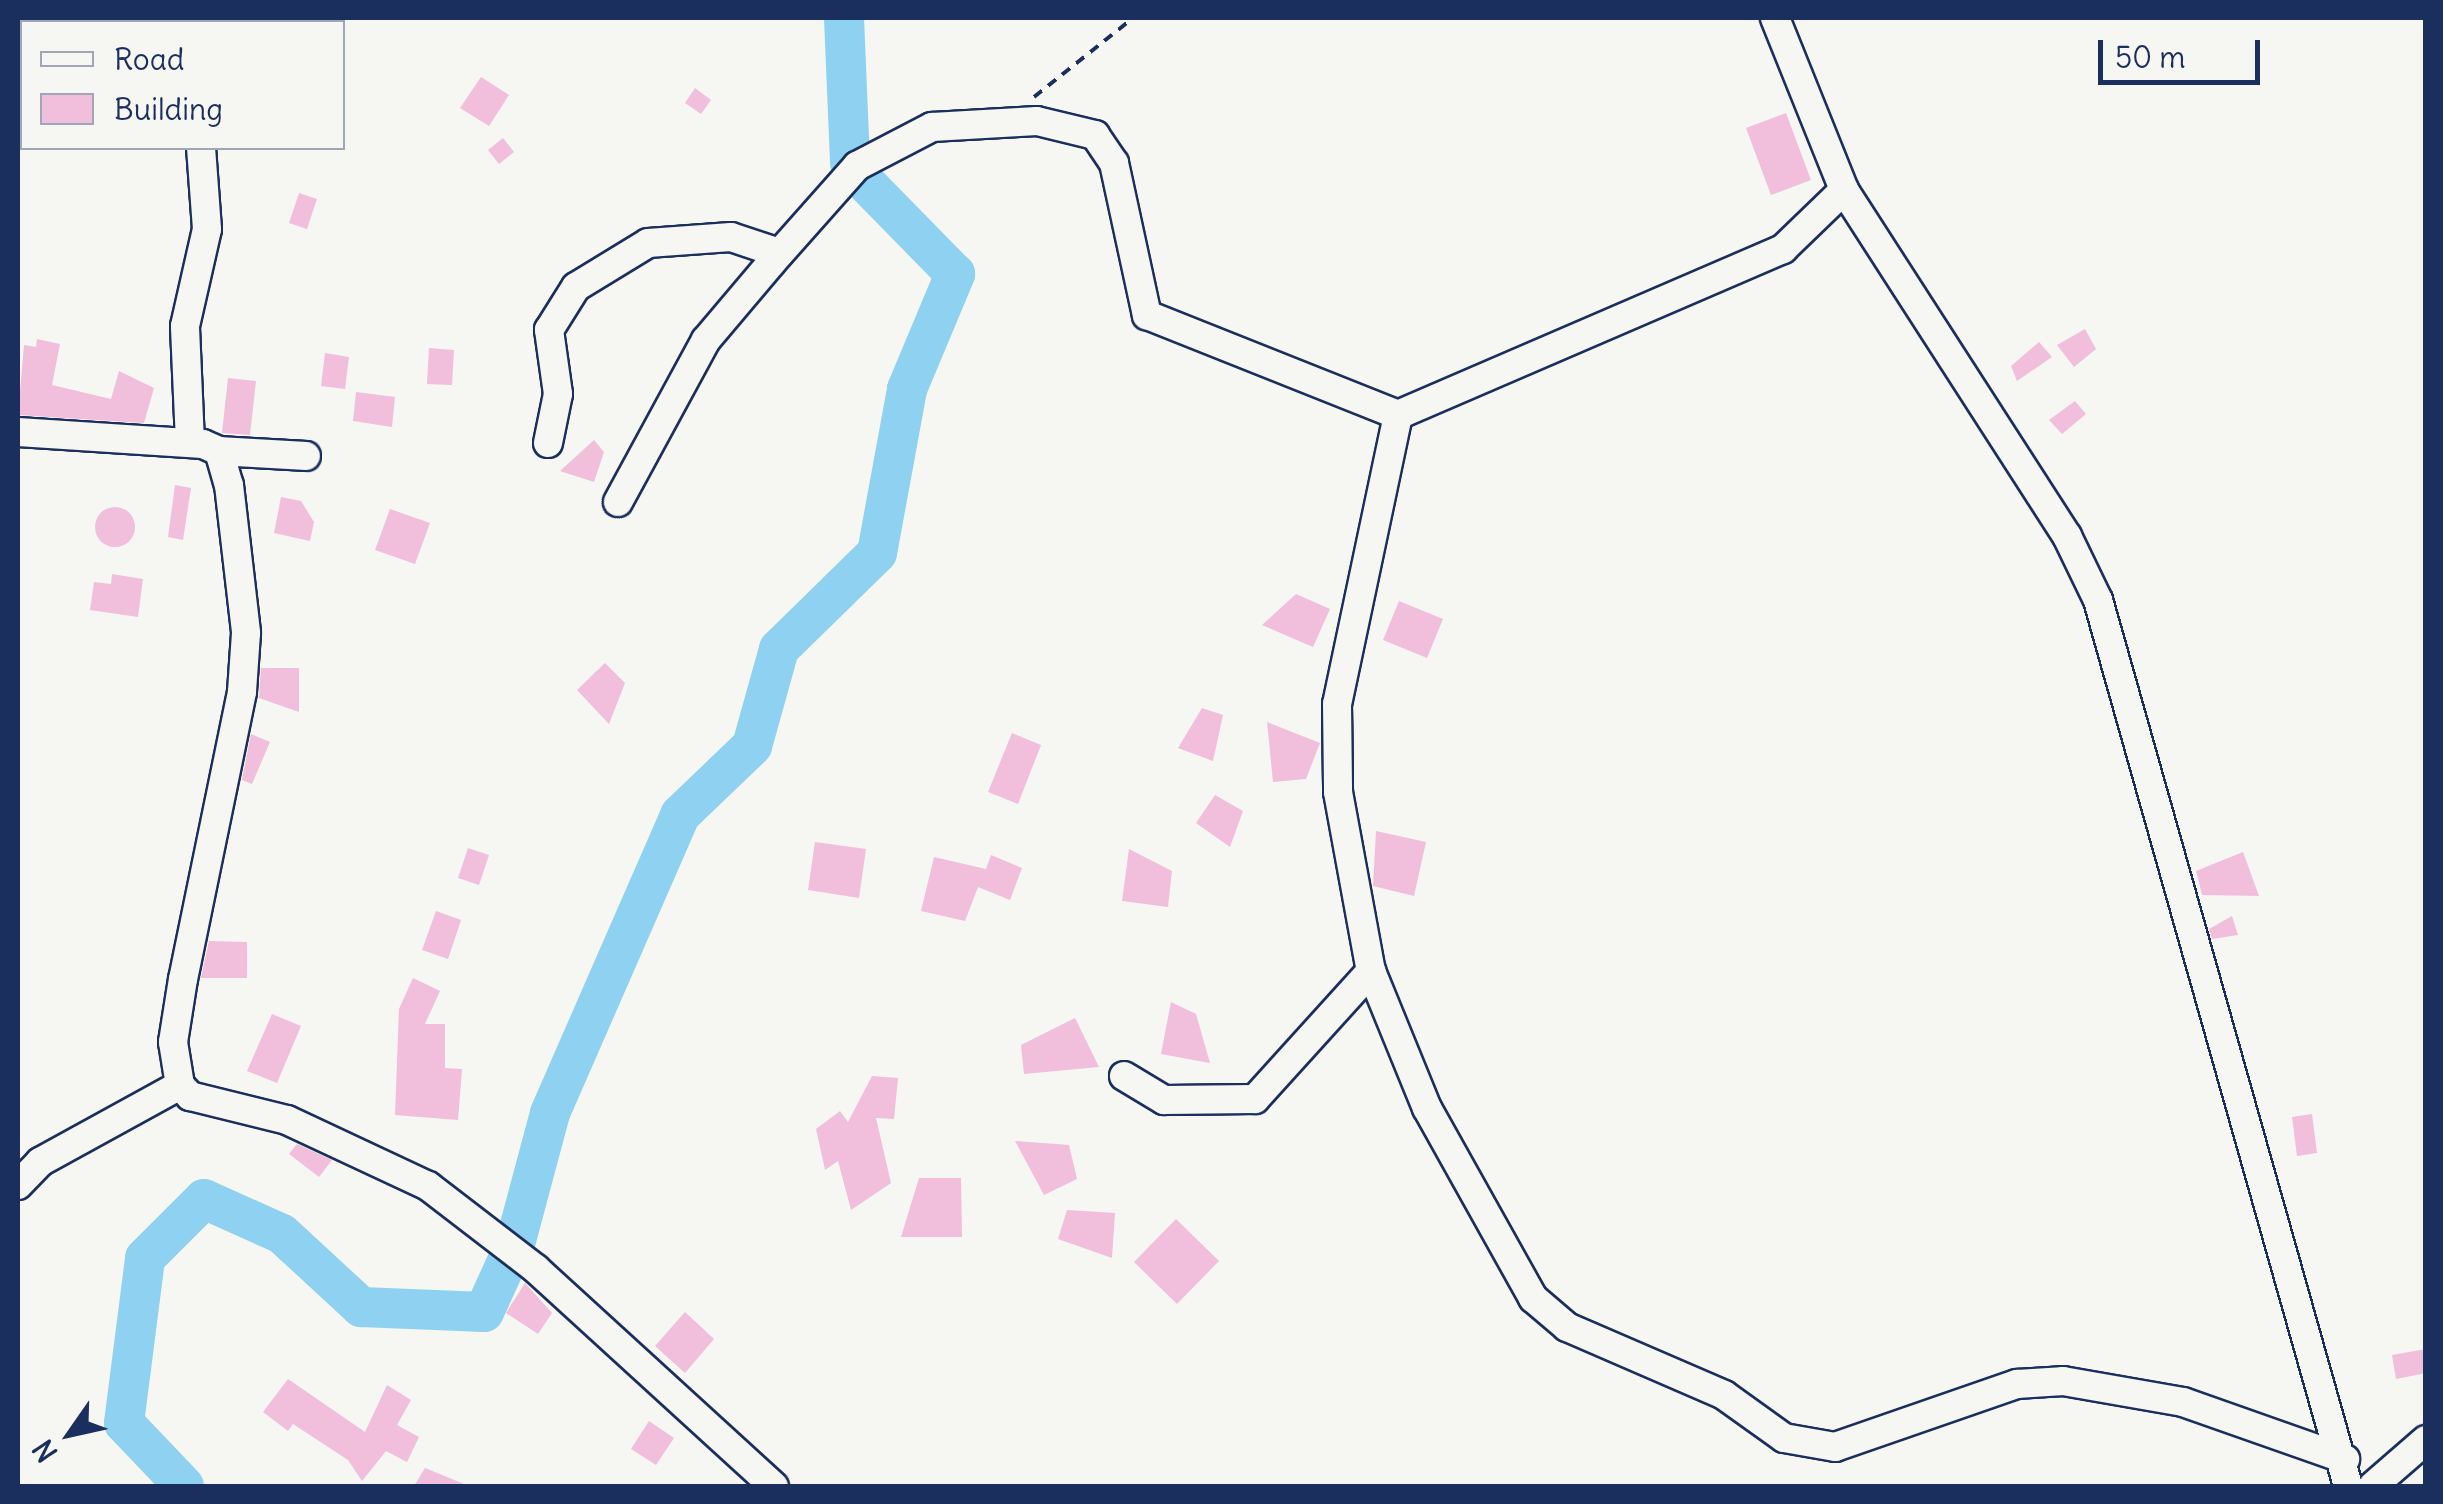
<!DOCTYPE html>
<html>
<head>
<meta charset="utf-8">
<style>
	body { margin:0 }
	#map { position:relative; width:2443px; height:1504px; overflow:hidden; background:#f6f6f2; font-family:Delius,sans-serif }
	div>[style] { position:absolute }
	.river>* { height:40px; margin:-20px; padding:0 20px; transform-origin:20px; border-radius:20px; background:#8ed1f0 }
	.building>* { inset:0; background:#f1bedc }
	.round { border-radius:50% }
	.path>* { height:4px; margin-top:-2px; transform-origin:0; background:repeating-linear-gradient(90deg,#1b2f5e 0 10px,transparent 0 18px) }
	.roads { filter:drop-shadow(2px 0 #1b2f5e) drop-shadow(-2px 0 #1b2f5e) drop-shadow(0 2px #1b2f5e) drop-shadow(0 -2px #1b2f5e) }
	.minor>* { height:28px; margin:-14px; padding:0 14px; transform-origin:14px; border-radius:14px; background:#f6f6f2 }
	span { translate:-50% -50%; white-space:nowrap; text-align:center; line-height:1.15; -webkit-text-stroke:8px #f6f6f2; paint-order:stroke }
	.frame { position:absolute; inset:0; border:20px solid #1b2f5e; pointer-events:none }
	.legend { position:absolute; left:20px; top:20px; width:325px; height:130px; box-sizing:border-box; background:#f6f6f2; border:2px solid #9ea6b7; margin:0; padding:12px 18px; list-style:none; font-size:30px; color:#1b2f5e }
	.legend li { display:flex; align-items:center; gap:20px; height:50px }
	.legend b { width:50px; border:2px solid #9ea6b7 }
	.north { position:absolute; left:20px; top:1384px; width:100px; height:100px; -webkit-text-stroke:8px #f6f6f2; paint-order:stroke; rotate:236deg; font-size:28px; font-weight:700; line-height:40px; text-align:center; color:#1b2f5e }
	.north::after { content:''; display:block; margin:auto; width:35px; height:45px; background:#1b2f5e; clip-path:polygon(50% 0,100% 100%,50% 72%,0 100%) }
	.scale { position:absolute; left:2098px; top:40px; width:162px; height:45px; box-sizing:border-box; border:5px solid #1b2f5e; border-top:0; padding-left:12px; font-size:30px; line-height:35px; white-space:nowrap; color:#1b2f5e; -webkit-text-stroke:8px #f6f6f2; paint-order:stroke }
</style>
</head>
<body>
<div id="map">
	<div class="river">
		<i style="left:844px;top:18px;width:146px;rotate:87.6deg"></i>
		<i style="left:515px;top:1244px;width:136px;rotate:-75deg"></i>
		<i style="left:550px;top:1113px;width:325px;rotate:-66.4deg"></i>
		<i style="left:680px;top:815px;width:100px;rotate:-43.8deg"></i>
		<i style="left:752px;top:746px;width:101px;rotate:-74.4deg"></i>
		<i style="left:779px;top:649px;width:137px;rotate:-44.4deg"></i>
		<i style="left:877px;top:553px;width:167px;rotate:-79.6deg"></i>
		<i style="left:907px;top:389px;width:125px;rotate:-67.3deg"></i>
		<i style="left:955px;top:274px;width:140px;rotate:-134.4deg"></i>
		<i style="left:184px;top:1486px;width:87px;rotate:-133.6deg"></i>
		<i style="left:124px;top:1423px;width:166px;rotate:-82.7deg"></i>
		<i style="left:145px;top:1258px;width:83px;rotate:-45deg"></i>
		<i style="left:204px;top:1199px;width:85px;rotate:24.2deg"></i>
		<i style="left:282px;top:1234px;width:108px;rotate:42.7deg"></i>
		<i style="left:361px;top:1307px;width:123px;rotate:2.3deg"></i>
		<i style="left:484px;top:1312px;width:63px;rotate:-65.5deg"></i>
	</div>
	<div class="building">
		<i style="clip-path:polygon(481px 77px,509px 95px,489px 126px,460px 108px)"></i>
		<i style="clip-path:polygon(695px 88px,711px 100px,701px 114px,685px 103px)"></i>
		<i style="clip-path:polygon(1786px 113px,1811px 180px,1771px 195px,1746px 128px)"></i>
		<i style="clip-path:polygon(503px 138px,514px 152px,499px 164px,488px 150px)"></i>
		<i style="clip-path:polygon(299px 193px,317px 199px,307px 229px,289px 223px)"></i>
		<i style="clip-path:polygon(2085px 329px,2096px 349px,2074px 367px,2057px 345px)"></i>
		<i style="clip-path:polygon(37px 339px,60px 344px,52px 385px,111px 399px,119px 371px,154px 388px,144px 423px,18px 415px,24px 345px,36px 347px)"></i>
		<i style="clip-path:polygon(2039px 342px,2052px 357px,2017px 381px,2011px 366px)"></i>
		<i style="clip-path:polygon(429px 348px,454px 350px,452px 385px,427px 384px)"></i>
		<i style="clip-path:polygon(325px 353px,349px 357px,345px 389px,321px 386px)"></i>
		<i style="clip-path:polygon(228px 378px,256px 381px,250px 435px,222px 433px)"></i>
		<i style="clip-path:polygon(356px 392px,395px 397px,392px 427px,353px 421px)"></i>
		<i style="clip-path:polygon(2075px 401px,2086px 414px,2062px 434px,2049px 420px)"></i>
		<i style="clip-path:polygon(594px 440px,604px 452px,594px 482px,560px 471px)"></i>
		<i style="clip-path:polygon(175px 485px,191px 488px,183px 540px,168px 537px)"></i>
		<i style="clip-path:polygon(281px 497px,301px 501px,314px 522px,310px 541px,274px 533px)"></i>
		<i class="round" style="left:95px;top:507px;width:40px;height:40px"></i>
		<i style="clip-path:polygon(390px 509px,430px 523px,415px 564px,375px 550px)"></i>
		<i style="clip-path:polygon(112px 574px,143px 579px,138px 617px,90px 610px,94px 582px,111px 584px)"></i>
		<i style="clip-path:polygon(1296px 594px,1330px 609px,1313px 647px,1262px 625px)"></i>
		<i style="clip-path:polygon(1399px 601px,1443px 619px,1427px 658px,1383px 640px)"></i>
		<i style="clip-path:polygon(605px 663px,625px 683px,609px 724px,577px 690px)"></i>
		<i style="clip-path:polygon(261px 668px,299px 668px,299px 712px,259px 698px)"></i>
		<i style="clip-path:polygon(1202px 708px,1223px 715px,1213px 761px,1178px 748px)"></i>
		<i style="clip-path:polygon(1267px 722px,1320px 743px,1306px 779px,1273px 782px)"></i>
		<i style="clip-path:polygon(1012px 733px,1041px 745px,1018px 804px,988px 792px)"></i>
		<i style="clip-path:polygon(251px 734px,270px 742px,252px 784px,242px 780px)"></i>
		<i style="clip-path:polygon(1215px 795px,1243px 811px,1230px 847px,1196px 823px)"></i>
		<i style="clip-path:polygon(1376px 831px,1426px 842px,1414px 896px,1373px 886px)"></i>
		<i style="clip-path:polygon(815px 842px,866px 849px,859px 898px,808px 890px)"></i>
		<i style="clip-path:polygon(468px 848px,489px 855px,479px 885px,458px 878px)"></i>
		<i style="clip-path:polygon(1129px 849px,1172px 871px,1168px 907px,1122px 901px)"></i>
		<i style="clip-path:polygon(2243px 852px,2259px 896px,2202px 895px,2196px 871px)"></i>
		<i style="clip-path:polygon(991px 855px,1022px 868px,1010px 900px,978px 887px,965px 921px,921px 911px,934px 857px,986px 869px)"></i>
		<i style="clip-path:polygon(436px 911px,461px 920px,448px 959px,422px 950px)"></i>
		<i style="clip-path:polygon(2232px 916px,2238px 935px,2212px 939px,2209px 929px)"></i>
		<i style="clip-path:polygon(209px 941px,247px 942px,247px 978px,201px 978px)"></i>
		<i style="clip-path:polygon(413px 978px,440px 991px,425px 1024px,445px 1024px,445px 1068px,462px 1069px,458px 1120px,395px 1115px,399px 1009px)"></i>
		<i style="clip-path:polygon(1171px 1002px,1196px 1014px,1210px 1063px,1161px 1054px)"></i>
		<i style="clip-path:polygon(272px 1014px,301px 1026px,277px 1083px,247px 1071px)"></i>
		<i style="clip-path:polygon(1075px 1018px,1099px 1067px,1024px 1074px,1021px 1045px)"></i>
		<i style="clip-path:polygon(872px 1076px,898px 1078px,894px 1119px,876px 1118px,891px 1183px,851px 1210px,838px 1161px,825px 1170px,816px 1129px,840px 1111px,848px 1122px)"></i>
		<i style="clip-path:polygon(2312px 1114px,2317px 1153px,2297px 1156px,2292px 1117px)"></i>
		<i style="clip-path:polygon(1015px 1141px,1069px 1145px,1077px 1179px,1044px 1195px)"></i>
		<i style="clip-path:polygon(297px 1144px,332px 1160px,319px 1177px,289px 1154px)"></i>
		<i style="clip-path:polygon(919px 1178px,961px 1178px,962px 1237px,901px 1237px)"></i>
		<i style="clip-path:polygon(1067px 1210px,1115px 1213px,1112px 1258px,1058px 1239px)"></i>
		<i style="clip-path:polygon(1176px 1219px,1219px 1261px,1177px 1304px,1134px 1262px)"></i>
		<i style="clip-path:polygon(525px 1283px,552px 1313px,538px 1334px,506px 1313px)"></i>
		<i style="clip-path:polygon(685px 1312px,714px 1339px,685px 1373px,655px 1346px)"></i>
		<i style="clip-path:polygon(2426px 1349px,2426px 1373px,2396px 1379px,2392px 1355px)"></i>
		<i style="clip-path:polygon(288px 1379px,365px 1432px,387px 1385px,411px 1400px,397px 1425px,419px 1437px,407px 1462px,386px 1451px,362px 1481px,348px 1460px,293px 1424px,288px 1431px,263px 1412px)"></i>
		<i style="clip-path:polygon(649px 1421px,674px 1438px,656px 1465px,631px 1449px)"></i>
		<i style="clip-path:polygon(425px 1468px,469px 1486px,414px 1486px)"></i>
	</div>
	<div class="path">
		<i style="left:1034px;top:97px;width:127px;rotate:-38.6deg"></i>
	</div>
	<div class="roads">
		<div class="minor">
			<i style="left:1775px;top:18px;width:185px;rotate:68.1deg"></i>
			<i style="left:1844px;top:190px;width:412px;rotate:57.2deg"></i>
			<i style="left:2067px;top:536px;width:71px;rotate:64.2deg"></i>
			<i style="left:2098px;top:600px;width:921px;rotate:74.24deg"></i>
			<i style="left:205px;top:22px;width:5px;rotate:-53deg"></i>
			<i style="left:1844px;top:190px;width:85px;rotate:136deg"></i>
			<i style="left:1783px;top:249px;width:419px;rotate:156.7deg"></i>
			<i style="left:1398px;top:415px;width:295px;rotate:101.9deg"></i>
			<i style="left:1337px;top:704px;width:88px;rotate:89.3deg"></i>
			<i style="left:1338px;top:792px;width:182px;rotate:79.6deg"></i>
			<i style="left:1371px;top:971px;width:148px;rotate:67.8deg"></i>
			<i style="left:1427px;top:1108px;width:218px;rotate:60.8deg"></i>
			<i style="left:1533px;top:1298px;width:45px;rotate:40.5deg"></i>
			<i style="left:1567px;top:1327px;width:171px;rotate:23.4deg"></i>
			<i style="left:1724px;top:1395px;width:74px;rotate:35.6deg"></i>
			<i style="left:1784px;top:1438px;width:52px;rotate:10deg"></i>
			<i style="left:1835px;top:1447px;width:193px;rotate:-19.1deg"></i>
			<i style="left:2017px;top:1384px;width:46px;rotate:-3.7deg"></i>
			<i style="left:2063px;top:1381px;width:122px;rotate:9.9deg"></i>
			<i style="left:2183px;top:1402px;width:172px;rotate:19.4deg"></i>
			<i style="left:18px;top:432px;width:185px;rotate:3.7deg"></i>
			<i style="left:203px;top:444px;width:17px;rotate:24deg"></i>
			<i style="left:219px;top:451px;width:35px;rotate:74deg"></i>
			<i style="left:229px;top:485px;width:149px;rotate:83.4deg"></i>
			<i style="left:246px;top:633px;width:59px;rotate:93.9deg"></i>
			<i style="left:242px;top:692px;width:293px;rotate:101.6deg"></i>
			<i style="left:183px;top:979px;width:64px;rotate:99deg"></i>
			<i style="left:173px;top:1042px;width:44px;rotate:80.8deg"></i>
			<i style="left:180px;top:1085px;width:15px;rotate:48deg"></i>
			<i style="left:190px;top:1096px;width:100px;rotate:13.9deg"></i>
			<i style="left:287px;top:1120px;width:156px;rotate:25.1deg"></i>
			<i style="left:428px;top:1186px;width:136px;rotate:37.5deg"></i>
			<i style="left:536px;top:1269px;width:322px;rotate:42.4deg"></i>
			<i style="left:190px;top:442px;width:116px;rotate:-92.5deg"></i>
			<i style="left:185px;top:326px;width:99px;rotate:-77.2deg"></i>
			<i style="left:207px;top:229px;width:81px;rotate:-94.2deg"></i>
			<i style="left:548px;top:443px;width:50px;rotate:-78.5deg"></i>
			<i style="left:558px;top:394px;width:65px;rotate:-98deg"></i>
			<i style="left:549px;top:330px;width:51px;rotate:-57.9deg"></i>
			<i style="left:576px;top:287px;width:84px;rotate:-31.4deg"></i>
			<i style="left:648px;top:243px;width:83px;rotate:-4.1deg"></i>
			<i style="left:731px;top:237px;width:51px;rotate:18.4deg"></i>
			<i style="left:219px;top:451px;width:87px;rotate:3.3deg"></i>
			<i style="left:618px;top:502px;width:184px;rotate:-61.5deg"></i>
			<i style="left:706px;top:340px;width:101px;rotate:-49.8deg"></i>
			<i style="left:771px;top:263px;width:130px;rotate:-48.4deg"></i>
			<i style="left:857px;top:166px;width:85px;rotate:-27.5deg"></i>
			<i style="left:932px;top:127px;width:105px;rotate:-3.3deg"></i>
			<i style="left:1037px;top:121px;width:60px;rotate:13.6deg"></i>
			<i style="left:1095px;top:135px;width:34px;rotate:56deg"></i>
			<i style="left:1114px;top:163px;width:156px;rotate:77.8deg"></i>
			<i style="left:1147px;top:315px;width:270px;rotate:21.7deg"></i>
			<i style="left:1124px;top:1076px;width:47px;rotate:31deg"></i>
			<i style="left:1164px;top:1100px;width:91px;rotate:-0.6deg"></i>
			<i style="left:1255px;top:1099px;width:173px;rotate:-47.8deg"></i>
			<i style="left:18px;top:1185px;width:32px;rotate:-46deg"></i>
			<i style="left:40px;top:1162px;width:160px;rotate:-28.8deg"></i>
			<i style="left:2373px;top:1486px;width:70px;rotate:-41deg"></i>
		</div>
	</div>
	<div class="frame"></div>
	<ul class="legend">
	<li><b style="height:12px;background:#f6f6f2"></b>Road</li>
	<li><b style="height:28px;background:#f1bedc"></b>Building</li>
	</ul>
	<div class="north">N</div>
	<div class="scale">50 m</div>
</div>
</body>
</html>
